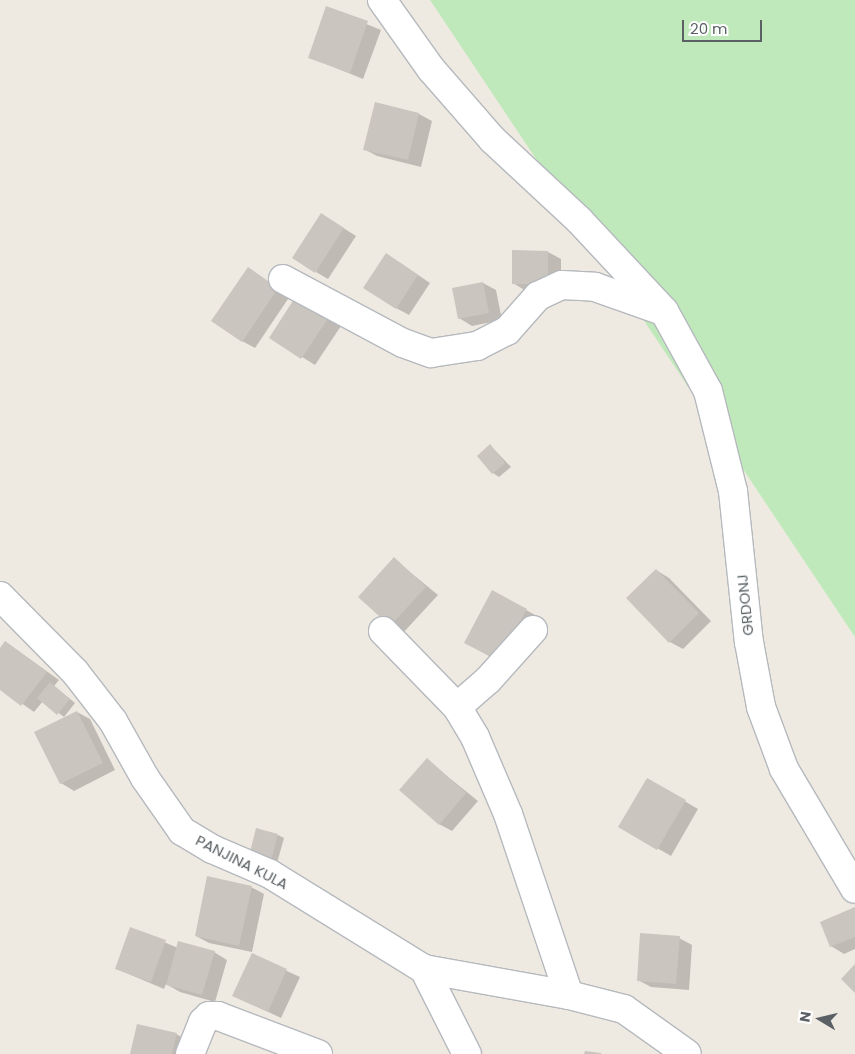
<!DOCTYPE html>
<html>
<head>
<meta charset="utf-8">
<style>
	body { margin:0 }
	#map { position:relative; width:855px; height:1054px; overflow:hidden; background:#efeae1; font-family:Poppins,sans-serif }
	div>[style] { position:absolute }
	.green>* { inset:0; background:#c0e9bb }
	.shadow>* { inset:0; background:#0003 }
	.building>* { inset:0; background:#cac5be }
	.roads { filter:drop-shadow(1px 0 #b5b9be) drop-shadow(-1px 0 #b5b9be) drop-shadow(0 1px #b5b9be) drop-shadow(0 -1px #b5b9be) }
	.minor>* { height:28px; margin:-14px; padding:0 14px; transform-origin:14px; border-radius:14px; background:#fff }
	span { translate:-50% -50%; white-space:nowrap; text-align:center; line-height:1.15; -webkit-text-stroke:4px #fff; paint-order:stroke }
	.street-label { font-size:15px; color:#5a6064 }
	.north { position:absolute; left:795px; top:994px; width:50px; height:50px; -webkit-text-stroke:4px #fff; paint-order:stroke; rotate:279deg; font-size:14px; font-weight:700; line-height:20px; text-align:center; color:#5a6064 }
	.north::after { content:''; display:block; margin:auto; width:18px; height:22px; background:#5a6064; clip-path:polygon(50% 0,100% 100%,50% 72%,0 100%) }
	.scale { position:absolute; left:682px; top:20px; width:80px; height:22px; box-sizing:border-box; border:2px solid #5a6064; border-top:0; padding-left:6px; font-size:15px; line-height:18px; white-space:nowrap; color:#5a6064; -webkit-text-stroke:4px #fff; paint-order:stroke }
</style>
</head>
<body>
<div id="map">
	<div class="green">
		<i style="clip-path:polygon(430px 0,855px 0,855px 637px)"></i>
	</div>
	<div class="shadow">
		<i style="clip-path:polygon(327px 8px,381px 30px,363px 79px,309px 57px)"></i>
		<i style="clip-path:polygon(376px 103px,419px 114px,432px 121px,421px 167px,377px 156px,364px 149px)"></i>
		<i style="clip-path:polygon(334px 222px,356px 236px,328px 279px,316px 272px)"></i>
		<i style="clip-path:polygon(514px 252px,548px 252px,561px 259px,561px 291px,526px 291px,513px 283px)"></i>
		<i style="clip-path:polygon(399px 262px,430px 283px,409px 315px,396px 308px)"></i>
		<i style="clip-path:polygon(248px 269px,290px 296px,255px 348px,242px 341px)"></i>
		<i style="clip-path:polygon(483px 283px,496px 290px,502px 320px,472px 326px,459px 318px)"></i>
		<i style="clip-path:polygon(309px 305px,341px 326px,315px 365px,270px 337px)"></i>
		<i style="clip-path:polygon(490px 445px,511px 467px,499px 477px,493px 473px)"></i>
		<i style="clip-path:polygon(394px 559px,438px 595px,403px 633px,390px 625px)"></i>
		<i style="clip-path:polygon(656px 570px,669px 578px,711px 621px,683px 649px,670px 642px)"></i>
		<i style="clip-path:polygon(526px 610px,539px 617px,512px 668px,478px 650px)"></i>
		<i style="clip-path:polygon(6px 642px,59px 680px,54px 686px,75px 703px,64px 717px,43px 701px,34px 712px,0 688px,0 650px)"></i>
		<i style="clip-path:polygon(77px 712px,90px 719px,115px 770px,74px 791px,61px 783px)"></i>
		<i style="clip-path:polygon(427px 760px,478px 801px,452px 831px,439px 824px)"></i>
		<i style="clip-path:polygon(647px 779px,698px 809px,671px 856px,620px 827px)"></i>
		<i style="clip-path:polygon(278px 835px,284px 838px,277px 863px,257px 858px)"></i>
		<i style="clip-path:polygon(251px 887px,264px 894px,252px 952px,209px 943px,196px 936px)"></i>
		<i style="clip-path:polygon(855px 908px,855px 949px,844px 954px,831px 946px)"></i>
		<i style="clip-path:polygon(131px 928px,178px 948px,214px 952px,227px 960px,215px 1002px,180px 992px,166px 984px,164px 989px,117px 969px)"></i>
		<i style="clip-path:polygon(679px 938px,692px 945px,689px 990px,651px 987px,638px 980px)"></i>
		<i style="clip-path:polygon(252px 955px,300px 977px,281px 1018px,234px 996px)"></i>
		<i style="clip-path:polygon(176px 1034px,189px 1041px,186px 1054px,132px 1054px)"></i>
	</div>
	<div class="building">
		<i style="clip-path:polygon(326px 6px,368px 21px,350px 73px,308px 58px)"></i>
		<i style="clip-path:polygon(375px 102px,419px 113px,408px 160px,363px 150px)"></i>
		<i style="clip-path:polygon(321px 213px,344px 228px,315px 273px,292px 258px)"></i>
		<i style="clip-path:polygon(512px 250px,548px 251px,548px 284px,512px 284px)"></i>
		<i style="clip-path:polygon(386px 253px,418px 275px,396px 309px,363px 288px)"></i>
		<i style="clip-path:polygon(248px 267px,278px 288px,242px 342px,211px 321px)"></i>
		<i style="clip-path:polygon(483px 282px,489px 313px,458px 319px,452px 288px)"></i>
		<i style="clip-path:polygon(296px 296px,329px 317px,301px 359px,269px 338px)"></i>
		<i style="clip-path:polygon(490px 444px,505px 463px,492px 474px,477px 456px)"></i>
		<i style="clip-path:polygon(394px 557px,426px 587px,390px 626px,358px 597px)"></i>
		<i style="clip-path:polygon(656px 569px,699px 613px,669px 643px,626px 598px)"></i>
		<i style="clip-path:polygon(492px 590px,527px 609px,499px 661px,464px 643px)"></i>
		<i style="clip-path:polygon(5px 641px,47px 672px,21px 706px,0 690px,0 648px)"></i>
		<i style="clip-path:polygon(50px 682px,70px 699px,57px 715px,37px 698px)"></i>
		<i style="clip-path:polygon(77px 711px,103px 763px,60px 784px,34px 732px)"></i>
		<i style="clip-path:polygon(427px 758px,466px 793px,439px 825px,399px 790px)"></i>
		<i style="clip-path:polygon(647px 778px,686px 800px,657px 850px,618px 827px)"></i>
		<i style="clip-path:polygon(256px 828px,278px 834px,271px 861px,249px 856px)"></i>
		<i style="clip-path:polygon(207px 876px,252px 886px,239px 946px,195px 936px)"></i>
		<i style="clip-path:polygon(855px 907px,855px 937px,830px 947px,820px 922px)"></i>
		<i style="clip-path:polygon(130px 927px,166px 940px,151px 982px,115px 969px)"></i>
		<i style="clip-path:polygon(640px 933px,680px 936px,676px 984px,637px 981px)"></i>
		<i style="clip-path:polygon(178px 941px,215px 951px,202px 995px,166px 985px)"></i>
		<i style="clip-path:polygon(252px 953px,287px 969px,268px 1012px,232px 996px)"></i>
		<i style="clip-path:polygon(855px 964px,855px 993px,841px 979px)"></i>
		<i style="clip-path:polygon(137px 1024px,177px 1033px,172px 1054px,130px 1054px)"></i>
		<i style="clip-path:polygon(585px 1051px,601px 1053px,601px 1054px,584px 1054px)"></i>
	</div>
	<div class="roads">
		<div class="minor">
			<i style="left:382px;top:0;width:85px;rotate:54.6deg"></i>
			<i style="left:431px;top:69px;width:94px;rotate:48.9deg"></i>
			<i style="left:493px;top:140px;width:117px;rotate:42.9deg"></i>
			<i style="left:579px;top:220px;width:125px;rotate:47deg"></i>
			<i style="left:664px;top:311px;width:91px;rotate:61.2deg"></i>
			<i style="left:708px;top:391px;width:103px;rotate:76deg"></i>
			<i style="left:733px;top:491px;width:152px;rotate:84deg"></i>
			<i style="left:749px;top:642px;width:66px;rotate:79.5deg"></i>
			<i style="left:761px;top:707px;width:66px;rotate:69.6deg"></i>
			<i style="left:784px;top:769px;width:139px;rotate:59.4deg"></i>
			<i style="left:283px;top:279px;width:136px;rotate:28.1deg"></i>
			<i style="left:403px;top:343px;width:30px;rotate:20deg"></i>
			<i style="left:431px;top:353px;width:47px;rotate:-8.7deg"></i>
			<i style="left:477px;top:346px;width:34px;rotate:-27deg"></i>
			<i style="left:507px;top:331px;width:47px;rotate:-48.5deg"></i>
			<i style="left:538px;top:296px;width:26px;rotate:-25deg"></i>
			<i style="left:562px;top:285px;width:33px;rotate:3deg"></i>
			<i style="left:595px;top:287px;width:69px;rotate:19.5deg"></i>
			<i style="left:0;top:596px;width:107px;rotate:45.4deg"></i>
			<i style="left:75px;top:672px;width:62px;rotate:52.2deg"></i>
			<i style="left:113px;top:721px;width:65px;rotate:60.7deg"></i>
			<i style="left:145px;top:778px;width:65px;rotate:55.1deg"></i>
			<i style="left:182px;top:831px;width:35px;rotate:31deg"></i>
			<i style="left:212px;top:849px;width:63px;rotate:23.3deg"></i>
			<i style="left:270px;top:874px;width:181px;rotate:31.7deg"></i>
			<i style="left:424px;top:969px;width:95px;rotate:63.2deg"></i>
			<i style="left:533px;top:630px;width:67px;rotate:132deg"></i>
			<i style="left:488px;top:680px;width:41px;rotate:138.9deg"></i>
			<i style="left:457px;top:707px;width:35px;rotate:59deg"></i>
			<i style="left:475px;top:737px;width:84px;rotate:66.8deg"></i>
			<i style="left:508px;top:814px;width:191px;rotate:71.4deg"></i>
			<i style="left:383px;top:631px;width:106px;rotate:45.8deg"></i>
			<i style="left:424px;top:969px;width:147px;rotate:10.2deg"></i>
			<i style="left:569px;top:995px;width:57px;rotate:14.3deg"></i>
			<i style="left:624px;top:1009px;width:77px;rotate:35.5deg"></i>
			<i style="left:190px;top:1054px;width:35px;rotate:-68deg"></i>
			<i style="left:203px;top:1022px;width:8px;rotate:-45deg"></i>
			<i style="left:209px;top:1016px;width:9px"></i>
			<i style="left:218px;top:1016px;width:107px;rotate:20.8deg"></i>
		</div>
	</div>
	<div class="street-label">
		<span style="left:745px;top:605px;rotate:-96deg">GRDONJ</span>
		<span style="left:242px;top:862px;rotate:27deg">PANJINA KULA</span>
	</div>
	<div class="north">N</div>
	<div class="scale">20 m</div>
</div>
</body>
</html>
